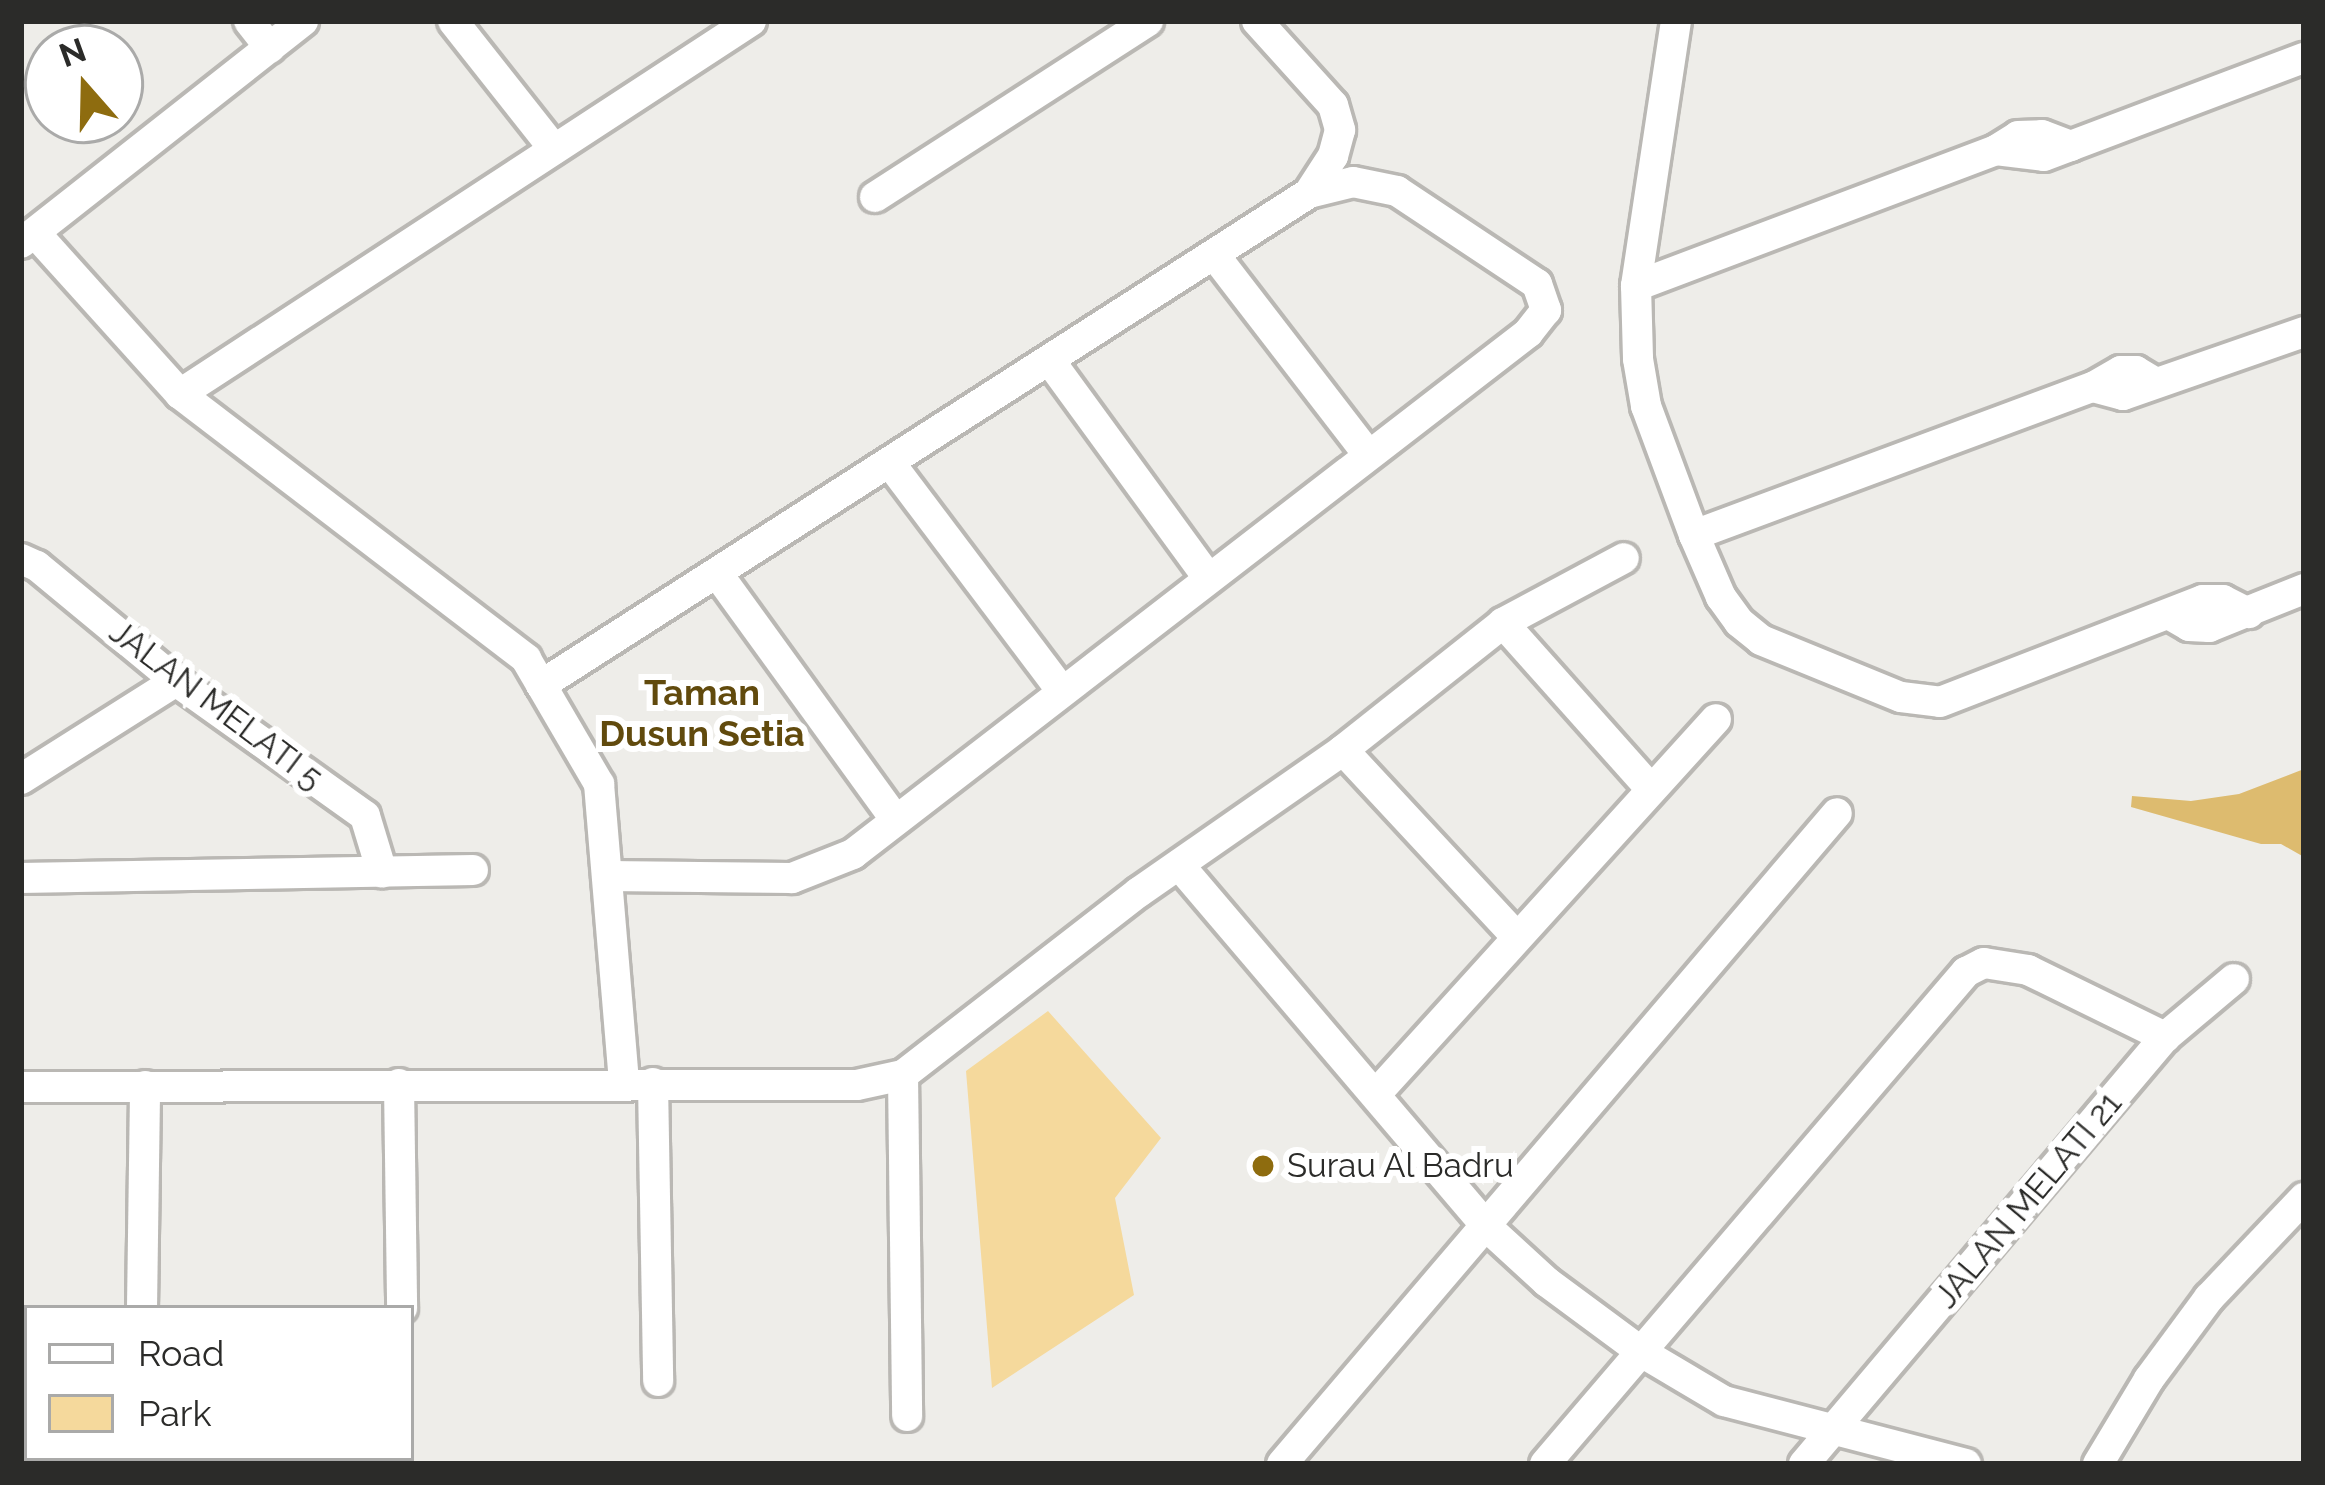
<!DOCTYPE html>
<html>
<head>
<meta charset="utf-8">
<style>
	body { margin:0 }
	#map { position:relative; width:2325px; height:1485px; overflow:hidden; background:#eeede9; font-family:Raleway,sans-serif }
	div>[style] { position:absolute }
	.green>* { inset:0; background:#f5d99c }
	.water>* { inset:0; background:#ddbb6f }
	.roads { filter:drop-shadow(3px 0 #bab8b4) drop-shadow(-3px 0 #bab8b4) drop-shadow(0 3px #bab8b4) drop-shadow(0 -3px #bab8b4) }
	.minor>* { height:30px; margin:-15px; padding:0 15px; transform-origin:15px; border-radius:15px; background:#fff }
	.dots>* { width:33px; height:33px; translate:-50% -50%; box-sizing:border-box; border:6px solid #fff; border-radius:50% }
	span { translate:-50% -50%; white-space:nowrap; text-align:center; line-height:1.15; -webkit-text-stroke:12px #fff; paint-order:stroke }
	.street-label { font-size:33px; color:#2b2b29 }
	.poi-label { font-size:33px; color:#2b2b29 }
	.left { translate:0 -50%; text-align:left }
	.neighbourhood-label { font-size:36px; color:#614a0d; font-weight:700 }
	.frame { position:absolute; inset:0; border:24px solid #2b2b29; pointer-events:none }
	.legend { position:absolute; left:24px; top:1305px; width:390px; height:156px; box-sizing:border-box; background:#fff; border:3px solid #aaaaa9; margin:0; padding:15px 21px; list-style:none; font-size:36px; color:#2b2b29 }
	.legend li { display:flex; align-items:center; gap:24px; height:60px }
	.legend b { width:60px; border:3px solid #aaaaa9 }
	.north { position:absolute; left:24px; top:24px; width:120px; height:120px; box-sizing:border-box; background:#fff; border:3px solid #aaaaa9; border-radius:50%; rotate:340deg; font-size:33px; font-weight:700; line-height:48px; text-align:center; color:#2b2b29 }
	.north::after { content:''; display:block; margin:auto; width:42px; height:54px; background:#8e6c0f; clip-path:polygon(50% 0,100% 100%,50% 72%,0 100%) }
</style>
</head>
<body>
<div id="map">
	<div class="green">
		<i style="clip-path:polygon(1048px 1011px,1161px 1138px,1115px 1198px,1134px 1295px,992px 1388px,966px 1071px)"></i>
	</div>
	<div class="water">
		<i style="clip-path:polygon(2304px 769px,2304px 857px,2281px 844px,2261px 844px,2131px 807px,2132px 796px,2191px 801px,2239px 794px)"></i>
	</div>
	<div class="roads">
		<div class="minor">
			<i style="left:249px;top:21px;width:34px;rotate:52deg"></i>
			<i style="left:453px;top:21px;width:163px;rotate:51.7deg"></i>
			<i style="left:1257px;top:21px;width:113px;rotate:47.9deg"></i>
			<i style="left:1333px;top:105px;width:26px;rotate:74deg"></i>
			<i style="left:1340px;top:130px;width:27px;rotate:105deg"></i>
			<i style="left:1333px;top:156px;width:44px;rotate:123deg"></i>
			<i style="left:1676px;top:21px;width:268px;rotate:98.6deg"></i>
			<i style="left:1636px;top:286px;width:73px;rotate:88.4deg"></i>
			<i style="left:1638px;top:359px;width:48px;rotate:80.3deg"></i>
			<i style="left:1646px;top:406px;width:138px;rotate:69.6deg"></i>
			<i style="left:1694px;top:535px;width:68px;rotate:66.5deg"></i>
			<i style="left:1721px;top:597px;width:31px;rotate:54deg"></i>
			<i style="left:1739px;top:622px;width:28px;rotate:39deg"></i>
			<i style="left:1761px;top:640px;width:151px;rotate:22.2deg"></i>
			<i style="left:1901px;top:697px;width:39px;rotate:7deg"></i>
			<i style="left:1940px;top:702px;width:282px;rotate:-21.2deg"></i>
			<i style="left:2203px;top:600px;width:20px"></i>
			<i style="left:2223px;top:600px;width:29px;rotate:27deg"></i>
			<i style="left:1996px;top:150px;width:48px;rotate:7.1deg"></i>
			<i style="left:2044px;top:156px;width:278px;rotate:-20.7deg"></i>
			<i style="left:875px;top:197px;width:325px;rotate:-32.8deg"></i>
			<i style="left:36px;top:234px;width:215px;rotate:48deg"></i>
			<i style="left:180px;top:394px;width:436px;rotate:37.4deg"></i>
			<i style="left:526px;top:659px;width:145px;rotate:59.7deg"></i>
			<i style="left:599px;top:784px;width:300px;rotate:85.2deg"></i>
			<i style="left:21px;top:243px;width:359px;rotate:-38.2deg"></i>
			<i style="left:1216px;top:257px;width:247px;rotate:52.4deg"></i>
			<i style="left:1636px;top:286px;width:385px;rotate:-20.7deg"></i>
			<i style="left:1996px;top:150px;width:26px;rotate:-32deg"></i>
			<i style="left:2018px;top:136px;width:24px;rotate:-2deg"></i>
			<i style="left:2042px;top:135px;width:31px;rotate:21deg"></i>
			<i style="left:1050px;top:361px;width:268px;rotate:53.9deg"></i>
			<i style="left:2093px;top:387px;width:31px;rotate:15deg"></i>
			<i style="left:2123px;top:395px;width:192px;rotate:-19.2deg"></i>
			<i style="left:180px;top:394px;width:682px;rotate:-33.15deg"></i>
			<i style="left:890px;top:463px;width:286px;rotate:53deg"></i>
			<i style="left:1694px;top:535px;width:426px;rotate:-20.4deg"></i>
			<i style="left:2093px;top:387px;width:32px;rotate:-30deg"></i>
			<i style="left:2121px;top:371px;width:15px"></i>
			<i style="left:2136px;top:371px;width:21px;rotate:31deg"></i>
			<i style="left:21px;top:559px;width:17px;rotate:24deg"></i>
			<i style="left:37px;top:566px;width:180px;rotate:39.6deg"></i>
			<i style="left:176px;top:681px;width:232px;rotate:35.5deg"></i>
			<i style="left:365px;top:816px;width:59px;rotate:73.1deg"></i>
			<i style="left:717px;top:573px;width:305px;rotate:54.1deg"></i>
			<i style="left:2172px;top:616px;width:20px;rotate:30deg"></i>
			<i style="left:2189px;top:626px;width:20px;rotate:3deg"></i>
			<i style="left:2209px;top:627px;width:102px;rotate:-21.8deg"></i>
			<i style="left:1503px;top:623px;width:220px;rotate:48.3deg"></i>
			<i style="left:541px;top:685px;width:912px;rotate:-32.64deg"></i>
			<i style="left:1309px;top:193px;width:45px;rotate:-14deg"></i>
			<i style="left:1353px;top:182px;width:45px;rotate:11.6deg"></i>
			<i style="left:1397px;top:191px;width:168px;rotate:33.6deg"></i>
			<i style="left:1537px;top:284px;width:28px;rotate:71deg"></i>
			<i style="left:1546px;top:310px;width:29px;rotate:128deg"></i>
			<i style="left:1528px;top:333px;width:853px;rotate:142.34deg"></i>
			<i style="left:853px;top:854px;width:66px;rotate:158.5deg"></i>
			<i style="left:792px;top:878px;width:185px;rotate:-179.4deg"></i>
			<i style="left:1343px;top:750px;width:254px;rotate:47.1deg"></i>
			<i style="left:21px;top:779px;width:183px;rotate:-32.3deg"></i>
			<i style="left:1179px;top:865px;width:475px;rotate:49.6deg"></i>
			<i style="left:1487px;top:1227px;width:81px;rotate:42.5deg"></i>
			<i style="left:1547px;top:1282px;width:119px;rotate:36.5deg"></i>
			<i style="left:1643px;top:1353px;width:94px;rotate:30.7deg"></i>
			<i style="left:1724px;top:1401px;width:250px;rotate:14.6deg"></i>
			<i style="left:21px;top:878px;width:452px;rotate:-1deg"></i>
			<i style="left:903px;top:1075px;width:341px;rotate:89.3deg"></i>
			<i style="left:653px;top:1083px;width:298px;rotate:89deg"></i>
			<i style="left:399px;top:1084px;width:224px;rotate:89.2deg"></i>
			<i style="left:21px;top:1087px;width:836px;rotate:-0.14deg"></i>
			<i style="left:857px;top:1085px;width:47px;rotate:-12.3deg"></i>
			<i style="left:903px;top:1075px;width:299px;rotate:-37.8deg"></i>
			<i style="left:1139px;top:892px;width:249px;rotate:-34.8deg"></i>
			<i style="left:1343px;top:750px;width:204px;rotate:-38.4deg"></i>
			<i style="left:1503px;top:623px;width:137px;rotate:-28.2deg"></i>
			<i style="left:1376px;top:1094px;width:506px;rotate:-47.8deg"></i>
			<i style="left:142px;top:1308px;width:222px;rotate:-89.2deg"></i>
			<i style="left:1282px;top:1464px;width:855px;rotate:-49.55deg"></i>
			<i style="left:1545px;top:1464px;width:648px;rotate:-49.45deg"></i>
			<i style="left:1966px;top:972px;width:20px;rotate:-27deg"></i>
			<i style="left:1984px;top:963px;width:45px;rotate:9deg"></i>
			<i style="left:2028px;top:970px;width:153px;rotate:26.1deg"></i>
			<i style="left:1804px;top:1464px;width:559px;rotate:-49.79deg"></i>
			<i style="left:2165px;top:1037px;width:90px;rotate:-40deg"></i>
			<i style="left:2098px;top:1464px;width:99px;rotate:-59deg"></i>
			<i style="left:2149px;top:1379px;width:101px;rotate:-53.5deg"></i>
			<i style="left:2209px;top:1298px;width:138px;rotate:-46.5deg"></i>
		</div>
	</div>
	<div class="dots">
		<i style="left:1263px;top:1166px;background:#8e6c0f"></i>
	</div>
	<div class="street-label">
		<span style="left:216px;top:705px;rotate:37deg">JALAN MELATI 5</span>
		<span style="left:2028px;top:1200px;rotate:-50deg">JALAN MELATI 21</span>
	</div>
	<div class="poi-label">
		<span class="left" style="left:1287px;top:1166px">Surau Al Badru</span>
	</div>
	<div class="neighbourhood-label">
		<span style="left:702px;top:713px">Taman<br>Dusun Setia</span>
	</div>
	<div class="frame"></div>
	<ul class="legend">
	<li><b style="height:15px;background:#fff"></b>Road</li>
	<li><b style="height:33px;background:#f5d99c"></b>Park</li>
	</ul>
	<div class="north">N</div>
</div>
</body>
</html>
